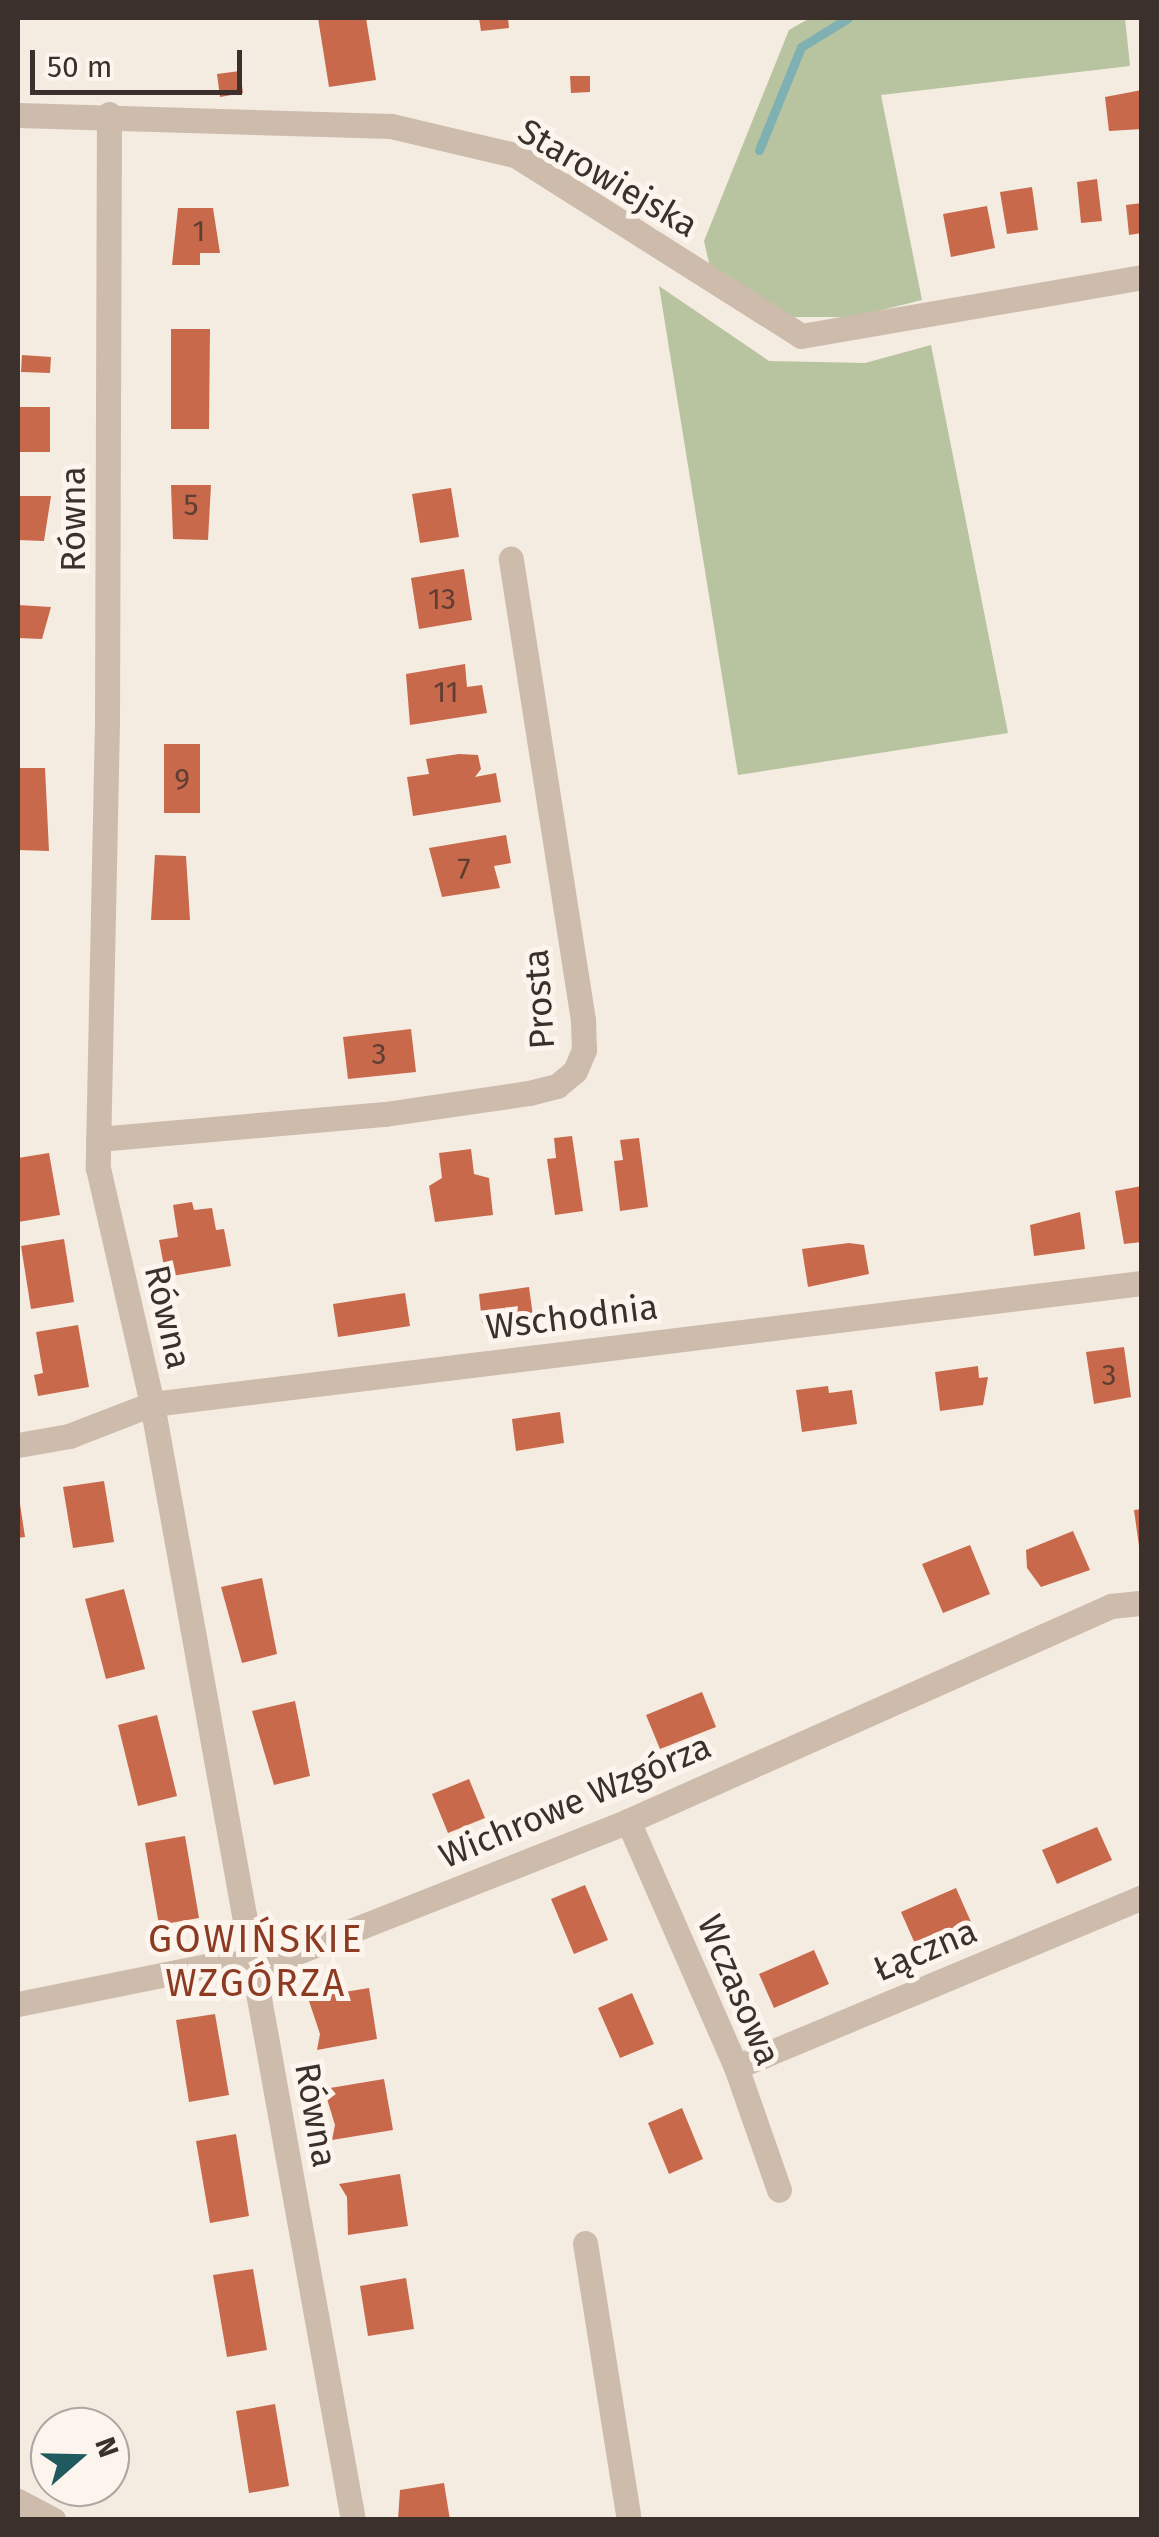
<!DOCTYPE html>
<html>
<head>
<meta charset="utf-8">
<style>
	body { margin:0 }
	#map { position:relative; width:1159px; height:2537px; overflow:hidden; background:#f4ebe1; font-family:"Fira Sans",sans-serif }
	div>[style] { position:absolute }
	.green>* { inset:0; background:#b8c4a0 }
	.stream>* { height:9px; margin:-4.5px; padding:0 4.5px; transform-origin:4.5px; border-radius:4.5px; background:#7fb0b2 }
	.building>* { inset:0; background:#c8694b }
	.minor>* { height:25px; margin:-12.5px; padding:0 12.5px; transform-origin:12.5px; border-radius:12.5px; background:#cdbbac }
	span { translate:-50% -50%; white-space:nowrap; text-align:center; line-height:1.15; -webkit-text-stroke:10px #fbf5ee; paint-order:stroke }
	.number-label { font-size:30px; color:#5e3e33 }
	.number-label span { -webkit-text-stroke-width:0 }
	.street-label { font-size:35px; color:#3b302b }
	.neighbourhood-label { font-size:38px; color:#8c3b22; letter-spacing:2.5px }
	.frame { position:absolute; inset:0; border:20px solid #3b302b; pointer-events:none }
	.north { position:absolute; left:30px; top:2407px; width:100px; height:100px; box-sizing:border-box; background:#fbf5ee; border:2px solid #aea6a0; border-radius:50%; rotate:70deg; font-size:28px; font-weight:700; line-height:40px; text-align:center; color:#3b302b }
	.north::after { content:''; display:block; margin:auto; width:35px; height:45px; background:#1f5a5e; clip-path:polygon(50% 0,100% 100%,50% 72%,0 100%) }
	.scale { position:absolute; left:30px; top:50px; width:212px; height:45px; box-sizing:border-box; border:5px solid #3b302b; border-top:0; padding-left:12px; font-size:30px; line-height:35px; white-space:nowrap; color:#3b302b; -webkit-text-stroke:8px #fbf5ee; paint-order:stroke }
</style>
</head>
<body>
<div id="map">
	<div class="green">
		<i style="clip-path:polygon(810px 18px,1125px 18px,1130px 66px,881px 95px,922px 300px,854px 317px,791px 317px,710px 267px,704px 241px,789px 30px)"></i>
		<i style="clip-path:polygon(659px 286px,769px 361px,865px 363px,931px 345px,1008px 733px,738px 775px)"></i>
	</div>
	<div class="stream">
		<i style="left:759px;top:150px;width:111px;rotate:-67.8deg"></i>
		<i style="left:801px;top:47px;width:55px;rotate:-31.7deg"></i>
	</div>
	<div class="building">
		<i style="clip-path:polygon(318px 18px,366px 18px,376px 80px,329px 87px)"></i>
		<i style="clip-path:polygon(479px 18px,508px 18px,509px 28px,481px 31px)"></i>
		<i style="clip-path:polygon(240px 71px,243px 93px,220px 97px,217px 74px)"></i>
		<i style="clip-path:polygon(570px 76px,590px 76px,590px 92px,571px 93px)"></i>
		<i style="clip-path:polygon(1142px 90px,1142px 129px,1109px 131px,1105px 97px)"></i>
		<i style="clip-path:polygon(1097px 179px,1102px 221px,1081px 223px,1077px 182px)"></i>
		<i style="clip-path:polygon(1032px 187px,1038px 230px,1007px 234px,1000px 192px)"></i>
		<i style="clip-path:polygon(1142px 203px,1142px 233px,1129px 235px,1126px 205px)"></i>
		<i style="clip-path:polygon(987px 206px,995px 248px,951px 257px,943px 214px)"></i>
		<i style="clip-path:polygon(178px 208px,213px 208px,220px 253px,200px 253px,200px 265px,172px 265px)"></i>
		<i style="clip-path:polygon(171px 329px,210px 329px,209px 429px,171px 429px)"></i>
		<i style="clip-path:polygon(22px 355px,51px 357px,50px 373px,21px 372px)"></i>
		<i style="clip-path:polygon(18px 407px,50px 407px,50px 452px,18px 452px)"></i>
		<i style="clip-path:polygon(171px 485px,211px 485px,208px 540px,173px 539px)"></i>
		<i style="clip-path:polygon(451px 488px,459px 537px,420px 543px,412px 494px)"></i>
		<i style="clip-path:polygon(18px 496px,51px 496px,44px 541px,18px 540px)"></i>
		<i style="clip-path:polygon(464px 569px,472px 620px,419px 629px,411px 578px)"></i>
		<i style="clip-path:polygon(18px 605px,51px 607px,42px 639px,18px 638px)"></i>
		<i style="clip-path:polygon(465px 664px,467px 687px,482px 685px,487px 713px,410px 725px,406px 674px)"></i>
		<i style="clip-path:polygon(164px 744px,200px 744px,200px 813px,164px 813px)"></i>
		<i style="clip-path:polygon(459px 754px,478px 755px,481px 769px,475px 777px,496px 773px,501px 802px,413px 816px,407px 777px,429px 774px,426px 759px)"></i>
		<i style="clip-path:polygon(18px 768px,45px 768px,49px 851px,18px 850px)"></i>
		<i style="clip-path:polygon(506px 835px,511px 863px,494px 866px,500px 888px,442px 897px,429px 848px)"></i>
		<i style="clip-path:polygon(155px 855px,186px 856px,190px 920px,151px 920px)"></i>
		<i style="clip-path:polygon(411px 1029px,416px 1072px,348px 1079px,343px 1037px)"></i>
		<i style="clip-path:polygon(572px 1136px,583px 1211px,555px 1215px,547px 1159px,556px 1158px,554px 1138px)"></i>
		<i style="clip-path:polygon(639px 1138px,648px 1207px,620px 1211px,614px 1161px,623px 1160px,620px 1140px)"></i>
		<i style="clip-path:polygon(471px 1149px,474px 1174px,489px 1178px,493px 1215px,435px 1222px,429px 1186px,442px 1178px,439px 1153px)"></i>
		<i style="clip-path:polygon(49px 1153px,60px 1215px,18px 1222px,18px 1158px)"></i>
		<i style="clip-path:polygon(1142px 1186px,1142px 1242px,1124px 1244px,1115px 1191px)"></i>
		<i style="clip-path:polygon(192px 1202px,194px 1210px,212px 1208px,216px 1230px,224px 1229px,231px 1266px,166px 1277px,159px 1240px,178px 1237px,173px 1205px)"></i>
		<i style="clip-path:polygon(1080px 1212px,1085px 1249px,1034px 1256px,1030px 1225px)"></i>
		<i style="clip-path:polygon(64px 1239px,74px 1302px,31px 1309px,21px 1246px)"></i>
		<i style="clip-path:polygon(849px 1243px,864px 1245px,869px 1274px,808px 1287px,802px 1249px)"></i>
		<i style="clip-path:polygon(529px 1287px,533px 1316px,504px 1320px,505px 1329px,492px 1331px,491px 1322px,482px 1323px,479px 1294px)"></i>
		<i style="clip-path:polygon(405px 1293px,410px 1326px,338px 1337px,333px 1304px)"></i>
		<i style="clip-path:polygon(78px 1325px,89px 1387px,38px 1396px,34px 1375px,43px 1373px,36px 1332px)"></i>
		<i style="clip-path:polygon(1124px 1347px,1131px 1397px,1094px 1404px,1086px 1352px)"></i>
		<i style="clip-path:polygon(978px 1366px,979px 1378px,988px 1377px,983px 1405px,940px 1411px,935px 1372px)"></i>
		<i style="clip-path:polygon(828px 1386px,829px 1393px,852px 1390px,857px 1424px,802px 1432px,796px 1390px)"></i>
		<i style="clip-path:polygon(560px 1412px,564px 1443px,516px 1451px,512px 1419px)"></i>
		<i style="clip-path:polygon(104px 1481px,114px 1542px,73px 1548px,63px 1487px)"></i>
		<i style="clip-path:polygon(20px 1504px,25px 1537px,18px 1538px,18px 1505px)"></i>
		<i style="clip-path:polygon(1142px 1509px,1142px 1545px,1139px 1546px,1134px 1510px)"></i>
		<i style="clip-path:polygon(1073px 1531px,1090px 1570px,1041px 1587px,1027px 1568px,1026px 1550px)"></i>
		<i style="clip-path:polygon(970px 1545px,990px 1594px,943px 1613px,922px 1564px)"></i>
		<i style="clip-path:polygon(262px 1578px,277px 1654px,242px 1663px,221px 1587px)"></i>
		<i style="clip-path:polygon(124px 1589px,145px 1669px,106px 1679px,85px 1599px)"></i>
		<i style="clip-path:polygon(702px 1692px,716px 1727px,660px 1749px,646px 1715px)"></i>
		<i style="clip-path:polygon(295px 1701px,310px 1776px,274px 1785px,252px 1711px)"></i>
		<i style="clip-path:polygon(157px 1715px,177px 1796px,138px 1806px,118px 1725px)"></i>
		<i style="clip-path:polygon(469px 1779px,485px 1818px,448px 1833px,432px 1794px)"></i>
		<i style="clip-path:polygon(1097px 1827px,1112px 1860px,1057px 1884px,1042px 1850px)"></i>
		<i style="clip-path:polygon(185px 1836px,199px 1918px,159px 1925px,145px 1843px)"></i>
		<i style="clip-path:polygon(585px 1885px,608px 1940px,574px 1954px,551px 1899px)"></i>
		<i style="clip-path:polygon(956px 1888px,971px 1922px,916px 1946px,901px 1912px)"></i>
		<i style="clip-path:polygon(814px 1950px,829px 1984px,774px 2008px,759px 1974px)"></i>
		<i style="clip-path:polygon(369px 1988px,377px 2039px,317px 2050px,320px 2034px,308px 1998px)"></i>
		<i style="clip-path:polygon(632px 1993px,654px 2044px,620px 2058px,598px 2008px)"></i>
		<i style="clip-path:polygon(215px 2014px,229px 2095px,189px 2102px,176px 2020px)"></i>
		<i style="clip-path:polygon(384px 2079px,393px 2130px,332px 2140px,335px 2125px,324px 2089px)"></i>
		<i style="clip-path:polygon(682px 2108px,703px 2159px,669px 2174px,648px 2123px)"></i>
		<i style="clip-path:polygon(236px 2134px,249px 2216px,210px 2223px,196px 2141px)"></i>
		<i style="clip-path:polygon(400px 2174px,408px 2226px,348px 2235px,347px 2197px,339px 2184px)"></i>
		<i style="clip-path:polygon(253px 2269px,267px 2350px,227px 2357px,213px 2275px)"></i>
		<i style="clip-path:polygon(406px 2278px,414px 2329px,368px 2336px,360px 2286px)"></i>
		<i style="clip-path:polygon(275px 2404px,289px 2486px,249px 2493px,236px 2411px)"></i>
		<i style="clip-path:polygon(444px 2483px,450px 2520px,398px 2520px,400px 2490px)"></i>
	</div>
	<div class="minor">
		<i style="left:109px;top:114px;width:608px;rotate:90.19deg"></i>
		<i style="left:107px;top:722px;width:446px;rotate:91.2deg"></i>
		<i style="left:98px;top:1168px;width:242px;rotate:77.1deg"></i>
		<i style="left:152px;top:1404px;width:1134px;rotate:79.79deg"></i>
		<i style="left:18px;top:115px;width:373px;rotate:1.7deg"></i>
		<i style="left:391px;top:126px;width:127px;rotate:13.2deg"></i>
		<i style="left:515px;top:155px;width:338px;rotate:32.3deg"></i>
		<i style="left:801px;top:336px;width:346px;rotate:-9.8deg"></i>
		<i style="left:98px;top:1139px;width:288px;rotate:-5deg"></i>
		<i style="left:385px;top:1114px;width:146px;rotate:-8.3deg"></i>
		<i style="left:529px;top:1093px;width:29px;rotate:-14deg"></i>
		<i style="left:557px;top:1086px;width:23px;rotate:-40deg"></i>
		<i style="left:575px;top:1071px;width:23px;rotate:-67deg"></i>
		<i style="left:584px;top:1050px;width:30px;rotate:-92deg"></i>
		<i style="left:583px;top:1020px;width:467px;rotate:-98.9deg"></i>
		<i style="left:18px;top:1445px;width:52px;rotate:-10deg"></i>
		<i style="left:69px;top:1436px;width:89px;rotate:-21.1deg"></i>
		<i style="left:152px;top:1404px;width:997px;rotate:-6.97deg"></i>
		<i style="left:628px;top:1821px;width:269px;rotate:66.3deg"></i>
		<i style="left:736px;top:2067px;width:130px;rotate:70.7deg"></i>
		<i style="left:18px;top:2004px;width:197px;rotate:-11.4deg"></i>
		<i style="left:211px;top:1965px;width:64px;rotate:-3.6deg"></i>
		<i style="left:275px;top:1961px;width:380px;rotate:-21.6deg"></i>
		<i style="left:628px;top:1821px;width:529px;rotate:-24deg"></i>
		<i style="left:1111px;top:1606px;width:31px;rotate:-6deg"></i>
		<i style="left:736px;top:2067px;width:440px;rotate:-22.7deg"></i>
		<i style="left:585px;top:2243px;width:280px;rotate:81deg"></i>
		<i style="left:18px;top:2501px;width:40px;rotate:28deg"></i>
	</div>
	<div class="number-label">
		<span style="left:199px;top:231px">1</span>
		<span style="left:191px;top:505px">5</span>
		<span style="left:442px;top:599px">13</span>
		<span style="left:446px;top:692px">11</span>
		<span style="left:182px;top:779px">9</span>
		<span style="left:464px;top:869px">7</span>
		<span style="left:379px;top:1054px">3</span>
		<span style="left:1109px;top:1375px">3</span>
	</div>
	<div class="street-label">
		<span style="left:608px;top:178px;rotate:30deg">Starowiejska</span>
		<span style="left:73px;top:519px;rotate:-90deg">Równa</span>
		<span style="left:539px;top:999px;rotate:-94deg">Prosta</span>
		<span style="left:168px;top:1317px;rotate:77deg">Równa</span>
		<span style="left:572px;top:1317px;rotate:-7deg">Wschodnia</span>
		<span style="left:575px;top:1801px;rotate:-23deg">Wichrowe Wzgórza</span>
		<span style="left:925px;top:1950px;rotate:-23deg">Łączna</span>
		<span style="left:739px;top:1990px;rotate:67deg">Wczasowa</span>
		<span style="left:316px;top:2115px;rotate:80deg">Równa</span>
	</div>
	<div class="neighbourhood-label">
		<span style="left:256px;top:1962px">GOWIŃSKIE<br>WZGÓRZA</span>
	</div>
	<div class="frame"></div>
	<div class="north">N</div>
	<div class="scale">50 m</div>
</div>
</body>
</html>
